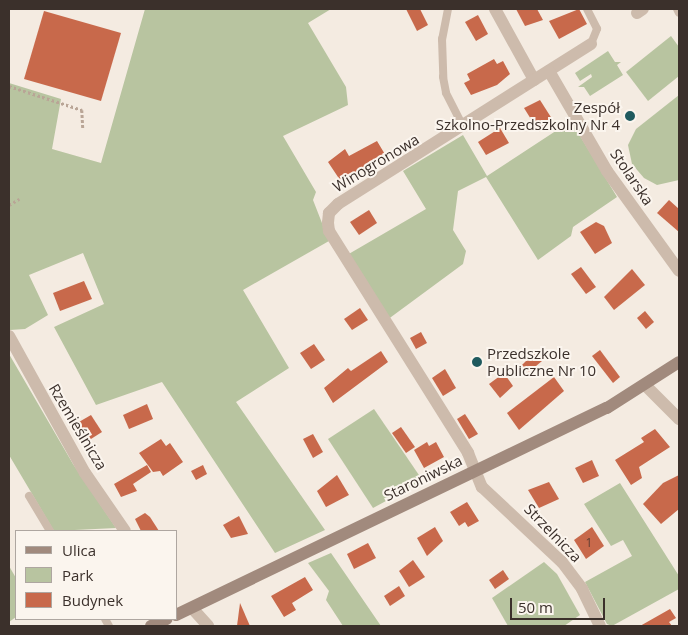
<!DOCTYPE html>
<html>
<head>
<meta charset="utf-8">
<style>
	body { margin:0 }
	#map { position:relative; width:688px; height:635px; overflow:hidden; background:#f4ebe1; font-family:"Open Sans",sans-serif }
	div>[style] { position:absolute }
	.green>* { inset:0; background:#b8c4a0 }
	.building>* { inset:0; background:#c8694b }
	.path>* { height:2.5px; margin-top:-1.25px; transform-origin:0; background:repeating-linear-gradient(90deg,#b9a596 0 2.5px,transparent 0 5px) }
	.lane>* { height:8px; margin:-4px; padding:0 4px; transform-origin:4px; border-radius:4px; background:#cdbbac }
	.street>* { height:12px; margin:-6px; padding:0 6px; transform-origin:6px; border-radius:6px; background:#cdbbac }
	.secondary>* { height:12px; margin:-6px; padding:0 6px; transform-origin:6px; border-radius:6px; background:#a18a7d }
	.dots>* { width:14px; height:14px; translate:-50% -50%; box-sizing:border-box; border:2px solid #fbf5ee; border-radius:50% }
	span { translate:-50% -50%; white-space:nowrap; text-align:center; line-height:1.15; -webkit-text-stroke:4px #fbf5ee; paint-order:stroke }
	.number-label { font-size:12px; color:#5e3e33 }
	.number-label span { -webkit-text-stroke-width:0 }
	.poi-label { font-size:15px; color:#3b302b }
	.right { translate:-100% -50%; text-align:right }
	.left { translate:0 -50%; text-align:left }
	.street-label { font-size:15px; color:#3b302b }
	.frame { position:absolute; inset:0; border:10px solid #3b302b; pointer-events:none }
	.legend { position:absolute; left:15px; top:530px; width:162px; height:90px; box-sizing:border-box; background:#fbf5ee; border:1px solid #aea6a0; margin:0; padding:6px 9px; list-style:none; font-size:15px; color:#3b302b }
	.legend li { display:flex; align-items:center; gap:10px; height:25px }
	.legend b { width:25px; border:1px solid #aea6a0 }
	.scale { position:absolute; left:510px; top:598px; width:95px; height:22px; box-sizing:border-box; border:2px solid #3b302b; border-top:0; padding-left:6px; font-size:15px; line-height:18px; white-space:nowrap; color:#3b302b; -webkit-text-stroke:4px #fbf5ee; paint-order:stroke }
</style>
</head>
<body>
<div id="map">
	<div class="green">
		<i style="clip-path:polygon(145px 9px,331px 9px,308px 23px,346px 87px,348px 105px,283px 136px,316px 192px,313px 200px,329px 241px,243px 290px,289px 368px,236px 402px,325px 530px,275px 553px,162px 382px,96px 405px,54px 327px,104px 304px,83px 253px,29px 275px,48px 315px,25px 329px,10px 330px,9px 326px,9px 83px,61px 99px,52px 149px,101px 163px)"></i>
		<i style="clip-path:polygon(671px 36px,679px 47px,679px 76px,648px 101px,626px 72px)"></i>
		<i style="clip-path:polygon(608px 51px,615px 62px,621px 62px,617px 65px,623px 75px,590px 96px,584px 87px,578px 87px,592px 77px,591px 74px,580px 81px,575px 73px)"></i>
		<i style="clip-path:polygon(679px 95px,679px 180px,657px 185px,644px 178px,632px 164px,628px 145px,636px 129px)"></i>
		<i style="clip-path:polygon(571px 121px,617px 197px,573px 227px,571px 236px,538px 260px,486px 177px,458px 191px,453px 230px,466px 251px,463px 264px,387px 320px,347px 255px,426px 209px,403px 171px,463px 135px,487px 176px)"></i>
		<i style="clip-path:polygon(9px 354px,73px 464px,116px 528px,54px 531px,9px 455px)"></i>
		<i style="clip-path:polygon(374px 409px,423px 481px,373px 508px,328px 439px)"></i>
		<i style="clip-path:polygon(620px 483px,679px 576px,679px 589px,612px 626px,607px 624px,585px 582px,632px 556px,623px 540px,611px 546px,584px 504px)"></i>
		<i style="clip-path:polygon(331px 553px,381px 626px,343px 626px,326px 600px,329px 591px,308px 563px)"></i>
		<i style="clip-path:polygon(544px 562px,557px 574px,580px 615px,564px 626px,508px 626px,492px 598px)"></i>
		<i style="clip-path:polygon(9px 566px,16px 578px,16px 617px,9px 622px)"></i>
	</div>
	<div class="building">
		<i style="clip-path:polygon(406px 9px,420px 9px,428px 25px,417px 31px)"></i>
		<i style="clip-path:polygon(516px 9px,537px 9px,543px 20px,525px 26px)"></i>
		<i style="clip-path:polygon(579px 9px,587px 24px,559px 39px,549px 21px)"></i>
		<i style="clip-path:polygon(44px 11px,121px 33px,101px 101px,24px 79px)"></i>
		<i style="clip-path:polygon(478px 15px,488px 34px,476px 41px,465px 22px)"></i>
		<i style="clip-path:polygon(494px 59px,497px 64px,503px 61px,510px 74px,497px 85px,471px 95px,464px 83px,470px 80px,467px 74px)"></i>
		<i style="clip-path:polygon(540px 100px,554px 122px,539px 132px,524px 108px)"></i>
		<i style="clip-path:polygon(500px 128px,509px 143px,486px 155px,478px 142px)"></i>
		<i style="clip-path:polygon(377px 141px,386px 156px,340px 180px,328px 162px,345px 149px,349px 156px)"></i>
		<i style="clip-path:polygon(669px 200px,679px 209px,679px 232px,657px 213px)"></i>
		<i style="clip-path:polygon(369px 210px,377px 223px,359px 235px,350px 222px)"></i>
		<i style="clip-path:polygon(596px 222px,604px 226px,612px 243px,595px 254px,580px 232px)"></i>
		<i style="clip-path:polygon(581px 267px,596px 287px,586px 294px,571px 274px)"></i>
		<i style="clip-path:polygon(632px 269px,645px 285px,614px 310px,604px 297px)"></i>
		<i style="clip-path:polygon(84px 281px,92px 299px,60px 311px,53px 293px)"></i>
		<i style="clip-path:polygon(360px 308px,368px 320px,352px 330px,344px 319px)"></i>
		<i style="clip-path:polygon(645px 311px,654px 322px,646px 329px,637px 318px)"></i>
		<i style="clip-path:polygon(421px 332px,427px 343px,416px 349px,410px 338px)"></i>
		<i style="clip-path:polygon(314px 344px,325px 360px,311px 369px,300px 353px)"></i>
		<i style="clip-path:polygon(600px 350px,620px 377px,613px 383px,592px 356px)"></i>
		<i style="clip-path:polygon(381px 351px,388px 362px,333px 403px,324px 388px,348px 368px,351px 371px)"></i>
		<i style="clip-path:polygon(534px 353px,542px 361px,529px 372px,522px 365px)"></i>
		<i style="clip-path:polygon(445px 369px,456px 388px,443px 396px,432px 378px)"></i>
		<i style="clip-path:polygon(504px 373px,513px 386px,500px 398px,489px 384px)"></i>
		<i style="clip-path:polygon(554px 377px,564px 391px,519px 430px,507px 413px)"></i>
		<i style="clip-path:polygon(147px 404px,153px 419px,129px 429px,123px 415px)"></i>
		<i style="clip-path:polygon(465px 414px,478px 434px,469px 439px,457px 419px)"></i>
		<i style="clip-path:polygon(91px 415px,102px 432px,83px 444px,72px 426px)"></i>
		<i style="clip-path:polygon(401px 427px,415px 447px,406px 453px,392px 433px)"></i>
		<i style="clip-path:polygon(655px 429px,670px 447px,639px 467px,642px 478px,631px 485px,615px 460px,644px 442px,641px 438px)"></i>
		<i style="clip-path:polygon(313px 434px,323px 452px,313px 458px,303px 439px)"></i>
		<i style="clip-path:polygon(161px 439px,166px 446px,170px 443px,183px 462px,163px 476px,160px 471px,153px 472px,139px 453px)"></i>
		<i style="clip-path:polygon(427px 442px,429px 446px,436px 442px,444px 457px,424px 468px,414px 450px)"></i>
		<i style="clip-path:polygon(592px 460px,599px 476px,583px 483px,575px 468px)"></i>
		<i style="clip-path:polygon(147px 465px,151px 472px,133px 484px,137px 491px,121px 497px,114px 484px)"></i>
		<i style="clip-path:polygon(203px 465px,207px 474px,196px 480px,191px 471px)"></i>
		<i style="clip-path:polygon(337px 475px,349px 495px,326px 507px,317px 491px)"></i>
		<i style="clip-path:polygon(679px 475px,679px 509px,661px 524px,643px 504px,663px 483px)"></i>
		<i style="clip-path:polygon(549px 482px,559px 499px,539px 508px,528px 490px)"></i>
		<i style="clip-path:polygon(467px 502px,479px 521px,468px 527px,465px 522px,459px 526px,450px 512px)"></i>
		<i style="clip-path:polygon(145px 513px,150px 517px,159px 531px,141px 531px,135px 519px)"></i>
		<i style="clip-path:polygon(239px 516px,248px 534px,231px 538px,223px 525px)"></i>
		<i style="clip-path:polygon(435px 527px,443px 541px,427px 556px,417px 538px)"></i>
		<i style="clip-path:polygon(592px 527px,604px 546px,586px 559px,574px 540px)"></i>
		<i style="clip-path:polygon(368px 543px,376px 558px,354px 569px,347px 554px)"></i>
		<i style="clip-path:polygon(413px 560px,425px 577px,409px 587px,399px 571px)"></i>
		<i style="clip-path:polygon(503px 570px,509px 579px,495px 589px,489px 580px)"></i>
		<i style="clip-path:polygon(305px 577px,313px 590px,292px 603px,296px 610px,284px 617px,271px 596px)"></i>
		<i style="clip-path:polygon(399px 586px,405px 596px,390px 606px,384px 596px)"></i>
		<i style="clip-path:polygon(240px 603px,250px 626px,237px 626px)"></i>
		<i style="clip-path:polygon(670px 609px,676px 618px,669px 622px,672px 626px,640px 626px)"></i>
	</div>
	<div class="path">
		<i style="left:9px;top:86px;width:77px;rotate:18.2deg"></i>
		<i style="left:82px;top:110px;width:18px;rotate:87deg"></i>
		<i style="left:9px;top:205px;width:12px;rotate:-31deg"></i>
	</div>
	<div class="lane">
		<i style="left:448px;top:9px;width:31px;rotate:101deg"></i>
		<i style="left:442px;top:39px;width:38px;rotate:88deg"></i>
		<i style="left:443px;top:77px;width:16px;rotate:79deg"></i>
		<i style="left:446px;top:93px;width:37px;rotate:63deg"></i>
		<i style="left:587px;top:9px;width:22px;rotate:63deg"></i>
		<i style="left:597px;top:29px;width:16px;rotate:112deg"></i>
		<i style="left:677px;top:9px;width:4px;rotate:63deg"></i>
		<i style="left:29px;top:496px;width:41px;rotate:59deg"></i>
		<i style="left:105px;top:619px;width:8px;rotate:60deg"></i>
	</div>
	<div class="street">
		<i style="left:495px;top:9px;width:81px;rotate:61.2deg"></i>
		<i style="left:637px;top:13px;width:7px;rotate:-34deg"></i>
		<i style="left:591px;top:44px;width:299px;rotate:147.7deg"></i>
		<i style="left:338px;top:204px;width:13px;rotate:135deg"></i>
		<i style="left:329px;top:213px;width:10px;rotate:96deg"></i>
		<i style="left:328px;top:223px;width:8px;rotate:83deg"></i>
		<i style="left:329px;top:231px;width:262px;rotate:57.9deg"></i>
		<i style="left:468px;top:453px;width:37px;rotate:68deg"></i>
		<i style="left:482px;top:487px;width:110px;rotate:43.2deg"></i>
		<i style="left:562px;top:562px;width:34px;rotate:53deg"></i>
		<i style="left:582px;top:589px;width:41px;rotate:64.1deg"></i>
		<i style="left:549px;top:71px;width:116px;rotate:59.9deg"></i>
		<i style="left:607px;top:171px;width:123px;rotate:54.2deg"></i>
		<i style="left:9px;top:336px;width:157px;rotate:61deg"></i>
		<i style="left:85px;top:473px;width:70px;rotate:55.4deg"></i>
		<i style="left:646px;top:386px;width:47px;rotate:45deg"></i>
		<i style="left:192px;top:608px;width:24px;rotate:48deg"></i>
	</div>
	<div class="secondary">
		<i style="left:176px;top:615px;width:478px;rotate:-25.7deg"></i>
		<i style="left:607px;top:408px;width:85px;rotate:-32.6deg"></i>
		<i style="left:151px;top:626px;width:17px;rotate:-24deg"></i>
	</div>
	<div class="dots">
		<i style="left:630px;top:116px;background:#1f5a5e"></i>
		<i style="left:477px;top:362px;background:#1f5a5e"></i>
	</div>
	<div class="number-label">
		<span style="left:589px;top:543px">1</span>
	</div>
	<div class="poi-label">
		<span class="right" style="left:620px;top:116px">Zespół<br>Szkolno-Przedszkolny Nr 4</span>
		<span class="left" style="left:487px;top:362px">Przedszkole<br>Publiczne Nr 10</span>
	</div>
	<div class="street-label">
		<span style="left:376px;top:163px;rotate:-31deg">Winogronowa</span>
		<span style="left:632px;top:177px;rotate:56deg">Stolarska</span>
		<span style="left:78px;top:427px;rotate:59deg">Rzemieślnicza</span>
		<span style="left:423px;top:478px;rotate:-26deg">Staroniwska</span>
		<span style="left:553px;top:533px;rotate:46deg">Strzelnicza</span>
	</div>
	<div class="frame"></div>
	<ul class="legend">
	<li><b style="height:6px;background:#a18a7d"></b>Ulica</li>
	<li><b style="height:14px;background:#b8c4a0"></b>Park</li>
	<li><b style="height:14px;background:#c8694b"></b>Budynek</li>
	</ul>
	<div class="scale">50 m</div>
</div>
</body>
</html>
